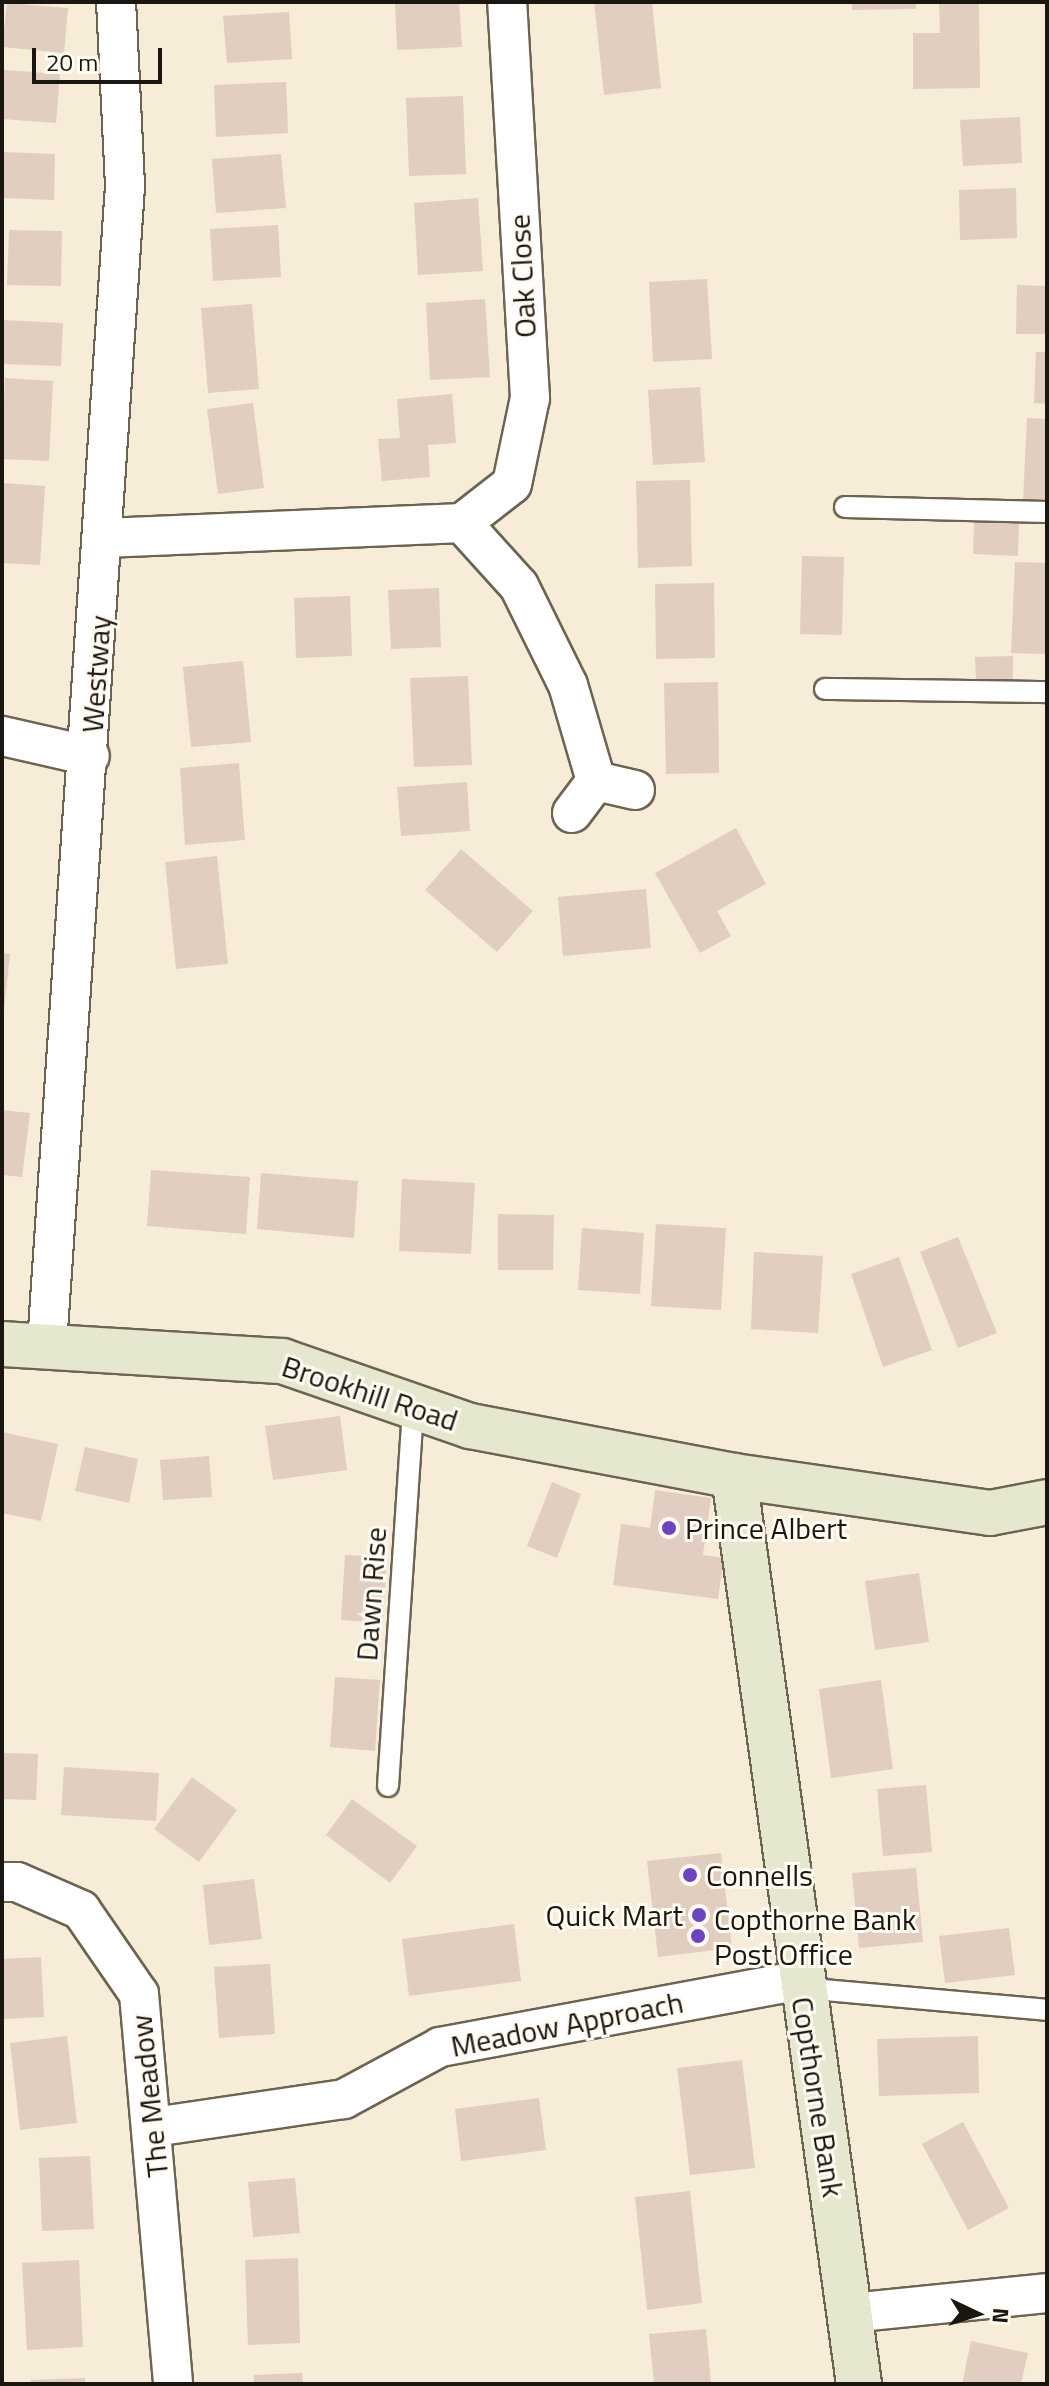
<!DOCTYPE html>
<html>
<head>
<meta charset="utf-8">
<style>
	body { margin:0 }
	#map { position:relative; width:1049px; height:2386px; overflow:hidden; background:#f7ecd8; font-family:"Titillium Web",sans-serif }
	div>[style] { position:absolute }
	.building>* { inset:0; background:#e2cdc1 }
	.roads { filter:drop-shadow(2px 0 #6d6352) drop-shadow(-2px 0 #6d6352) drop-shadow(0 2px #6d6352) drop-shadow(0 -2px #6d6352) }
	.lane>* { height:20px; margin:-10px; padding:0 10px; transform-origin:10px; border-radius:10px; background:#fff }
	.street>* { height:38px; margin:-19px; padding:0 19px; transform-origin:19px; border-radius:19px; background:#fff }
	.secondary>* { height:44px; margin:-22px; padding:0 22px; transform-origin:22px; border-radius:22px; background:#e5e7cf }
	.dots>* { width:22px; height:22px; translate:-50% -50%; box-sizing:border-box; border:4px solid #fffaf2; border-radius:50% }
	span { translate:-50% -50%; white-space:nowrap; text-align:center; line-height:1.15; -webkit-text-stroke:6px #fffaf2; paint-order:stroke }
	.street-label { font-size:30px; color:#1b1710 }
	.poi-label { font-size:30px; color:#1b1710 }
	.left { translate:0 -50%; text-align:left }
	.right { translate:-100% -50%; text-align:right }
	.frame { position:absolute; inset:0; border:4px solid #1b1710; pointer-events:none }
	.north { position:absolute; left:937px; top:2274px; width:80px; height:80px; -webkit-text-stroke:6px #fffaf2; paint-order:stroke; rotate:94deg; font-size:22px; font-weight:700; line-height:32px; text-align:center; color:#1b1710 }
	.north::after { content:''; display:block; margin:auto; width:28px; height:36px; background:#1b1710; clip-path:polygon(50% 0,100% 100%,50% 72%,0 100%) }
	.scale { position:absolute; left:32px; top:48px; width:130px; height:36px; box-sizing:border-box; border:4px solid #1b1710; border-top:0; padding-left:10px; font-size:24px; line-height:28px; white-space:nowrap; color:#1b1710; -webkit-text-stroke:6px #fffaf2; paint-order:stroke }
</style>
</head>
<body>
<div id="map">
	<div class="building">
		<i style="clip-path:polygon(395px 2px,459px 2px,462px 47px,397px 50px)"></i>
		<i style="clip-path:polygon(594px 2px,652px 2px,661px 88px,604px 95px)"></i>
		<i style="clip-path:polygon(852px 2px,916px 2px,916px 9px,852px 10px)"></i>
		<i style="clip-path:polygon(939px 2px,979px 2px,980px 88px,913px 89px,913px 33px,940px 33px)"></i>
		<i style="clip-path:polygon(7px 3px,68px 8px,64px 53px,2px 47px)"></i>
		<i style="clip-path:polygon(289px 12px,292px 59px,227px 63px,223px 16px)"></i>
		<i style="clip-path:polygon(4px 70px,60px 74px,56px 123px,2px 119px)"></i>
		<i style="clip-path:polygon(286px 82px,288px 133px,216px 137px,214px 85px)"></i>
		<i style="clip-path:polygon(463px 96px,466px 174px,409px 176px,406px 98px)"></i>
		<i style="clip-path:polygon(1020px 117px,1022px 163px,963px 166px,960px 120px)"></i>
		<i style="clip-path:polygon(2px 152px,55px 154px,54px 200px,2px 198px)"></i>
		<i style="clip-path:polygon(281px 154px,286px 208px,216px 213px,212px 159px)"></i>
		<i style="clip-path:polygon(1016px 188px,1017px 238px,960px 240px,959px 190px)"></i>
		<i style="clip-path:polygon(478px 198px,483px 271px,418px 275px,414px 203px)"></i>
		<i style="clip-path:polygon(278px 225px,281px 277px,213px 281px,210px 229px)"></i>
		<i style="clip-path:polygon(9px 230px,62px 231px,61px 286px,7px 285px)"></i>
		<i style="clip-path:polygon(707px 279px,712px 359px,653px 362px,649px 282px)"></i>
		<i style="clip-path:polygon(1017px 285px,1047px 286px,1047px 334px,1016px 334px)"></i>
		<i style="clip-path:polygon(485px 299px,490px 377px,430px 380px,426px 303px)"></i>
		<i style="clip-path:polygon(252px 304px,259px 389px,208px 393px,201px 308px)"></i>
		<i style="clip-path:polygon(2px 320px,63px 323px,61px 366px,2px 364px)"></i>
		<i style="clip-path:polygon(1036px 352px,1047px 352px,1047px 404px,1034px 403px)"></i>
		<i style="clip-path:polygon(5px 378px,53px 381px,49px 461px,2px 459px)"></i>
		<i style="clip-path:polygon(700px 387px,705px 462px,653px 465px,648px 390px)"></i>
		<i style="clip-path:polygon(452px 394px,456px 443px,428px 445px,430px 477px,382px 481px,378px 439px,400px 438px,397px 399px)"></i>
		<i style="clip-path:polygon(253px 403px,264px 488px,218px 494px,207px 409px)"></i>
		<i style="clip-path:polygon(1027px 418px,1047px 419px,1047px 504px,1023px 502px)"></i>
		<i style="clip-path:polygon(690px 480px,692px 566px,638px 568px,636px 481px)"></i>
		<i style="clip-path:polygon(2px 483px,45px 486px,40px 565px,2px 563px)"></i>
		<i style="clip-path:polygon(974px 519px,1019px 520px,1018px 556px,973px 554px)"></i>
		<i style="clip-path:polygon(802px 556px,844px 557px,842px 635px,800px 634px)"></i>
		<i style="clip-path:polygon(1015px 562px,1047px 563px,1047px 654px,1011px 653px)"></i>
		<i style="clip-path:polygon(714px 583px,715px 658px,656px 659px,655px 584px)"></i>
		<i style="clip-path:polygon(439px 588px,441px 647px,391px 649px,388px 590px)"></i>
		<i style="clip-path:polygon(350px 596px,352px 656px,296px 658px,294px 598px)"></i>
		<i style="clip-path:polygon(1013px 656px,1013px 680px,976px 681px,975px 657px)"></i>
		<i style="clip-path:polygon(243px 661px,251px 742px,191px 747px,183px 667px)"></i>
		<i style="clip-path:polygon(468px 676px,472px 765px,414px 767px,410px 678px)"></i>
		<i style="clip-path:polygon(718px 682px,719px 773px,666px 774px,664px 683px)"></i>
		<i style="clip-path:polygon(239px 763px,245px 840px,185px 845px,180px 768px)"></i>
		<i style="clip-path:polygon(467px 782px,470px 831px,401px 836px,397px 787px)"></i>
		<i style="clip-path:polygon(736px 828px,766px 884px,717px 911px,731px 936px,700px 953px,655px 873px)"></i>
		<i style="clip-path:polygon(461px 849px,533px 911px,497px 952px,425px 890px)"></i>
		<i style="clip-path:polygon(217px 856px,228px 964px,176px 969px,165px 862px)"></i>
		<i style="clip-path:polygon(646px 889px,651px 948px,563px 956px,558px 897px)"></i>
		<i style="clip-path:polygon(2px 953px,10px 954px,4px 1010px,2px 1010px)"></i>
		<i style="clip-path:polygon(2px 1110px,30px 1113px,22px 1177px,2px 1175px)"></i>
		<i style="clip-path:polygon(151px 1170px,250px 1177px,246px 1234px,147px 1226px)"></i>
		<i style="clip-path:polygon(261px 1173px,358px 1181px,354px 1238px,257px 1229px)"></i>
		<i style="clip-path:polygon(402px 1179px,475px 1183px,471px 1254px,399px 1251px)"></i>
		<i style="clip-path:polygon(498px 1214px,554px 1215px,553px 1270px,498px 1270px)"></i>
		<i style="clip-path:polygon(656px 1224px,726px 1228px,721px 1310px,651px 1306px)"></i>
		<i style="clip-path:polygon(582px 1228px,644px 1233px,640px 1294px,578px 1290px)"></i>
		<i style="clip-path:polygon(958px 1237px,997px 1333px,958px 1348px,920px 1252px)"></i>
		<i style="clip-path:polygon(754px 1252px,823px 1256px,818px 1333px,751px 1329px)"></i>
		<i style="clip-path:polygon(899px 1257px,932px 1350px,883px 1367px,851px 1274px)"></i>
		<i style="clip-path:polygon(340px 1416px,347px 1470px,273px 1480px,265px 1426px)"></i>
		<i style="clip-path:polygon(2px 1432px,58px 1444px,41px 1521px,2px 1513px)"></i>
		<i style="clip-path:polygon(85px 1447px,138px 1459px,129px 1503px,75px 1491px)"></i>
		<i style="clip-path:polygon(209px 1456px,212px 1497px,163px 1500px,160px 1460px)"></i>
		<i style="clip-path:polygon(552px 1482px,581px 1494px,557px 1558px,527px 1546px)"></i>
		<i style="clip-path:polygon(655px 1490px,711px 1498px,703px 1555px,724px 1558px,718px 1599px,613px 1585px,621px 1524px,650px 1528px)"></i>
		<i style="clip-path:polygon(345px 1555px,387px 1557px,383px 1623px,341px 1620px)"></i>
		<i style="clip-path:polygon(919px 1573px,929px 1642px,875px 1650px,865px 1581px)"></i>
		<i style="clip-path:polygon(335px 1677px,380px 1680px,375px 1751px,330px 1747px)"></i>
		<i style="clip-path:polygon(881px 1680px,893px 1769px,831px 1778px,819px 1689px)"></i>
		<i style="clip-path:polygon(2px 1753px,38px 1754px,36px 1800px,2px 1799px)"></i>
		<i style="clip-path:polygon(64px 1767px,159px 1773px,156px 1821px,61px 1815px)"></i>
		<i style="clip-path:polygon(192px 1777px,237px 1810px,199px 1862px,154px 1829px)"></i>
		<i style="clip-path:polygon(926px 1785px,932px 1852px,883px 1856px,877px 1789px)"></i>
		<i style="clip-path:polygon(352px 1799px,417px 1846px,390px 1883px,326px 1835px)"></i>
		<i style="clip-path:polygon(721px 1853px,732px 1948px,658px 1957px,647px 1861px)"></i>
		<i style="clip-path:polygon(916px 1868px,923px 1942px,859px 1948px,852px 1873px)"></i>
		<i style="clip-path:polygon(254px 1879px,262px 1939px,209px 1945px,203px 1885px)"></i>
		<i style="clip-path:polygon(514px 1924px,521px 1981px,409px 1996px,402px 1939px)"></i>
		<i style="clip-path:polygon(1009px 1928px,1015px 1975px,945px 1983px,939px 1936px)"></i>
		<i style="clip-path:polygon(41px 1957px,44px 2017px,2px 2019px,2px 1959px)"></i>
		<i style="clip-path:polygon(270px 1964px,275px 2034px,219px 2038px,214px 1967px)"></i>
		<i style="clip-path:polygon(67px 2036px,77px 2123px,20px 2130px,10px 2043px)"></i>
		<i style="clip-path:polygon(978px 2036px,979px 2093px,879px 2096px,877px 2039px)"></i>
		<i style="clip-path:polygon(742px 2060px,755px 2168px,690px 2175px,677px 2068px)"></i>
		<i style="clip-path:polygon(539px 2098px,546px 2150px,461px 2161px,455px 2109px)"></i>
		<i style="clip-path:polygon(963px 2122px,1009px 2208px,968px 2230px,922px 2144px)"></i>
		<i style="clip-path:polygon(90px 2156px,94px 2229px,42px 2231px,39px 2158px)"></i>
		<i style="clip-path:polygon(295px 2178px,300px 2233px,253px 2237px,248px 2182px)"></i>
		<i style="clip-path:polygon(690px 2191px,702px 2303px,647px 2310px,635px 2197px)"></i>
		<i style="clip-path:polygon(298px 2258px,300px 2343px,248px 2345px,245px 2260px)"></i>
		<i style="clip-path:polygon(79px 2260px,83px 2347px,27px 2350px,22px 2263px)"></i>
		<i style="clip-path:polygon(706px 2329px,711px 2384px,654px 2384px,649px 2334px)"></i>
		<i style="clip-path:polygon(971px 2341px,1028px 2353px,1021px 2384px,962px 2384px)"></i>
		<i style="clip-path:polygon(302px 2373px,303px 2384px,254px 2384px,254px 2375px)"></i>
		<i style="clip-path:polygon(85px 2378px,85px 2384px,31px 2384px,31px 2380px)"></i>
	</div>
	<div class="roads">
		<div class="lane">
			<i style="left:845px;top:507px;width:202px;rotate:1.4deg"></i>
			<i style="left:825px;top:689px;width:222px;rotate:0.8deg"></i>
			<i style="left:388px;top:1786px;width:381px;rotate:-86.2deg"></i>
			<i style="left:802px;top:1988px;width:246px;rotate:5.1deg"></i>
		</div>
		<div class="street">
			<i style="left:462px;top:523px;width:85px;rotate:47.9deg"></i>
			<i style="left:519px;top:586px;width:110px;rotate:63.7deg"></i>
			<i style="left:568px;top:685px;width:100px;rotate:73.7deg"></i>
			<i style="left:105px;top:538px;width:357px;rotate:-2.4deg"></i>
			<i style="left:462px;top:523px;width:63px;rotate:-38deg"></i>
			<i style="left:512px;top:484px;width:88px;rotate:-78.2deg"></i>
			<i style="left:530px;top:398px;width:397px;rotate:-93.3deg"></i>
			<i style="left:2px;top:736px;width:90px;rotate:12.8deg"></i>
			<i style="left:572px;top:813px;width:40px;rotate:-53deg"></i>
			<i style="left:596px;top:781px;width:40px;rotate:13deg"></i>
			<i style="left:47px;top:1345px;width:1163px;rotate:-86.15deg"></i>
			<i style="left:125px;top:185px;width:183px;rotate:-92.8deg"></i>
			<i style="left:2px;top:1882px;width:15px"></i>
			<i style="left:17px;top:1882px;width:70px;rotate:23.6deg"></i>
			<i style="left:81px;top:1910px;width:102px;rotate:55.4deg"></i>
			<i style="left:139px;top:1994px;width:391px;rotate:85deg"></i>
			<i style="left:154px;top:2127px;width:192px;rotate:-8.4deg"></i>
			<i style="left:344px;top:2099px;width:109px;rotate:-28.4deg"></i>
			<i style="left:440px;top:2047px;width:367px;rotate:-10.5deg"></i>
			<i style="left:851px;top:2313px;width:197px;rotate:-5.8deg"></i>
		</div>
		<div class="secondary">
			<i style="left:2px;top:1344px;width:281px;rotate:3.5deg"></i>
			<i style="left:282px;top:1361px;width:199px;rotate:19.1deg"></i>
			<i style="left:470px;top:1426px;width:269px;rotate:10.7deg"></i>
			<i style="left:734px;top:1476px;width:259px;rotate:8.2deg"></i>
			<i style="left:990px;top:1513px;width:58px;rotate:-10.9deg"></i>
			<i style="left:734px;top:1476px;width:917px;rotate:82.16deg"></i>
		</div>
	</div>
	<div class="dots">
		<i style="left:669px;top:1528px;background:#6c44bc"></i>
		<i style="left:690px;top:1875px;background:#6c44bc"></i>
		<i style="left:699px;top:1915px;background:#6c44bc"></i>
		<i style="left:698px;top:1936px;background:#6c44bc"></i>
	</div>
	<div class="street-label">
		<span style="left:522px;top:276px;rotate:-93deg">Oak Close</span>
		<span style="left:96px;top:674px;rotate:-86deg">Westway</span>
		<span style="left:370px;top:1393px;rotate:18deg">Brookhill Road</span>
		<span style="left:371px;top:1594px;rotate:-86deg">Dawn Rise</span>
		<span style="left:567px;top:2024px;rotate:-11deg">Meadow Approach</span>
		<span style="left:149px;top:2096px;rotate:-96deg">The Meadow</span>
		<span style="left:818px;top:2097px;rotate:81deg">Copthorne Bank</span>
	</div>
	<div class="poi-label">
		<span class="left" style="left:685px;top:1528px">Prince Albert</span>
		<span class="left" style="left:706px;top:1875px">Connells</span>
		<span class="right" style="left:683px;top:1915px">Quick Mart</span>
		<span class="left" style="left:714px;top:1936px">Copthorne Bank<br>Post Office</span>
	</div>
	<div class="frame"></div>
	<div class="north">N</div>
	<div class="scale">20 m</div>
</div>
</body>
</html>
